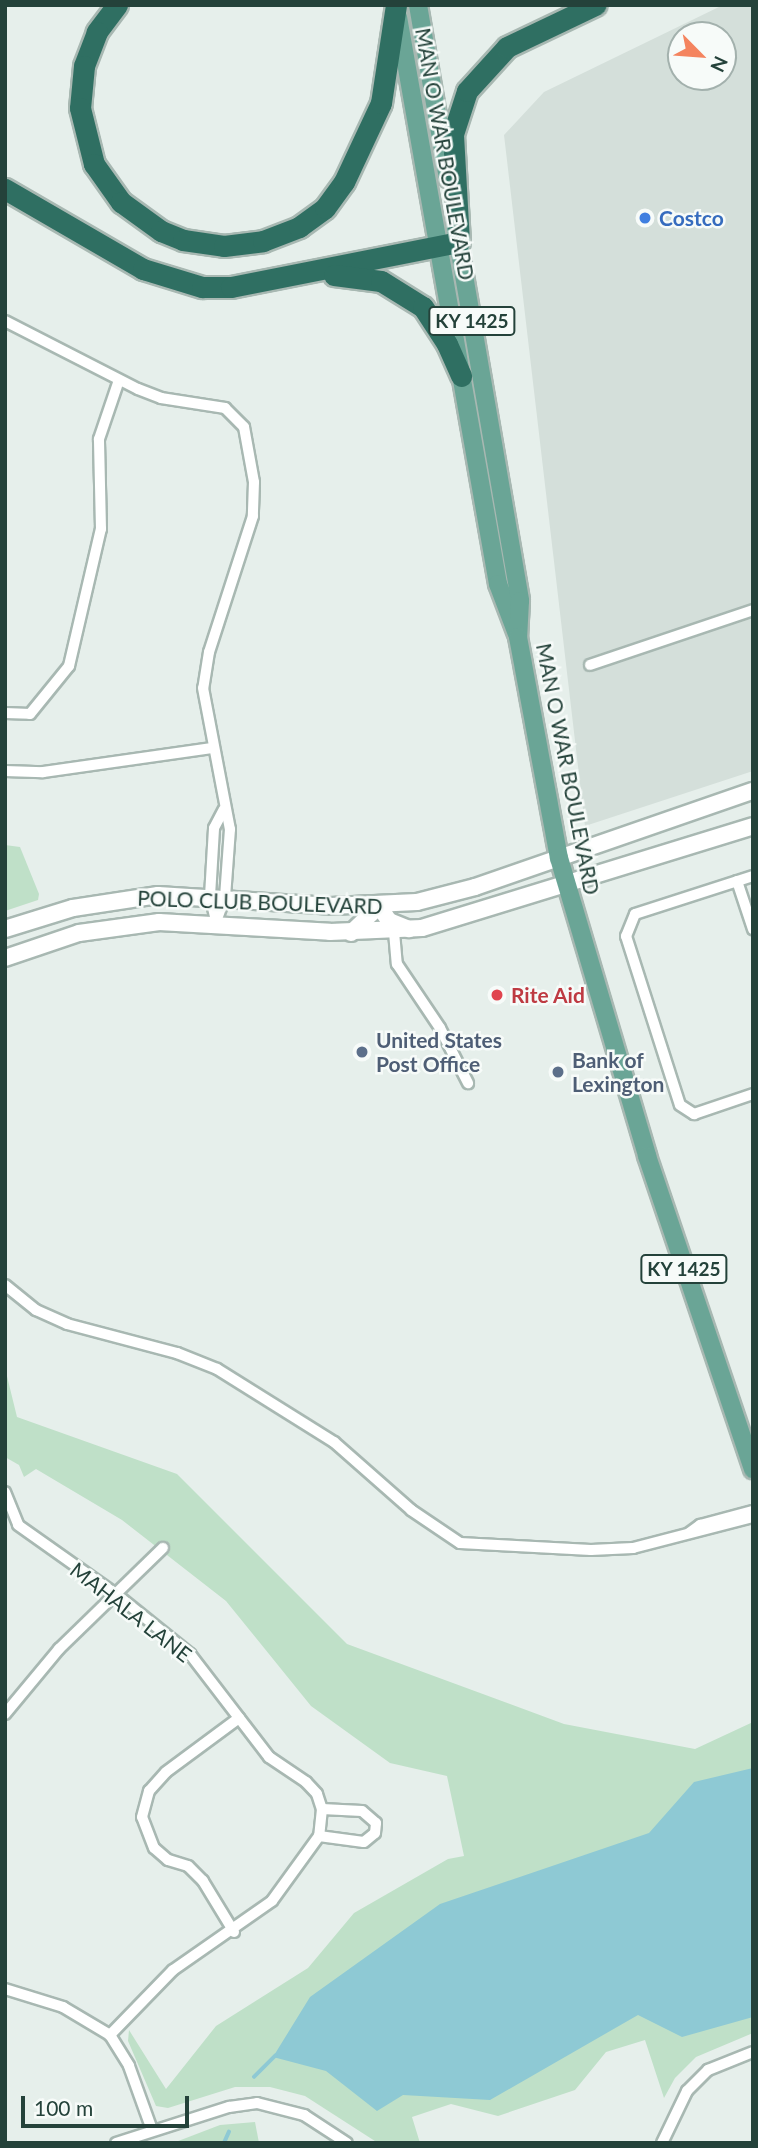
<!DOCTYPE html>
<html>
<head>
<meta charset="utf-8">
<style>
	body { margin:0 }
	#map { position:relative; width:758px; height:2148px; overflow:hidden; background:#e6efeb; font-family:Lato,sans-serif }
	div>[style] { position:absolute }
	.built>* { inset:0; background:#d4dfda }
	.green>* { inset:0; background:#bfe0c8 }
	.water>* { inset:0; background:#8ec9d4 }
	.stream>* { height:3.5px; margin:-1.75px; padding:0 1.75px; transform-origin:1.75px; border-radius:1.75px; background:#8ec9d4 }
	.roads { filter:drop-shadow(2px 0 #a8b8b2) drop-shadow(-2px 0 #a8b8b2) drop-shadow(0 2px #a8b8b2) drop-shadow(0 -2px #a8b8b2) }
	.street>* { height:10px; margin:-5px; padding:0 5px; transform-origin:5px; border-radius:5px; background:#fff }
	.secondary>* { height:16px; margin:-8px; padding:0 8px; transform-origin:8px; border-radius:8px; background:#fff }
	.primary>* { height:18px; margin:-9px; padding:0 9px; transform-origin:9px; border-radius:9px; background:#6aa596 }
	.highway>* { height:21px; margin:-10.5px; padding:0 10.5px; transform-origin:10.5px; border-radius:10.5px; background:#2f6f62 }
	.dots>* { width:19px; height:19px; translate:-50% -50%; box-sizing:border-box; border:4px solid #f7fbf9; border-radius:50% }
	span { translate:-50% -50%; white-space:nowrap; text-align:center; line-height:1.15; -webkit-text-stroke:5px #f7fbf9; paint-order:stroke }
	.shield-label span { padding:2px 5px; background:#f7fbf9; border:2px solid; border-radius:5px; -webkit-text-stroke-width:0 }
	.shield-label { font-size:19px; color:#24423a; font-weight:700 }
	.street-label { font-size:21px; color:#24423a }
	.shop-label { font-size:21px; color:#366cbe; font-weight:700 }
	.left { translate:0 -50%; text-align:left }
	.health-label { font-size:21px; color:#be3a42; font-weight:700 }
	.service-label { font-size:21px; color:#4e5e75; font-weight:700 }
	.frame { position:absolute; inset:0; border:7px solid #24423a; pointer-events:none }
	.north { position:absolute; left:667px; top:21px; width:70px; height:70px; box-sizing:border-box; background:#f7fbf9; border:2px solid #a3b1ad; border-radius:50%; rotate:115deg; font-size:19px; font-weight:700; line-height:28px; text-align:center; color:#24423a }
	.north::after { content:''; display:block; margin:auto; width:24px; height:32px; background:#f4845f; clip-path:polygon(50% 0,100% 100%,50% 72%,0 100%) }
	.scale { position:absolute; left:21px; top:2096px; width:168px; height:32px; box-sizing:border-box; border:4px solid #24423a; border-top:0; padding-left:9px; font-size:21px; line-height:24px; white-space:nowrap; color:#24423a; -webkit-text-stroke:5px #f7fbf9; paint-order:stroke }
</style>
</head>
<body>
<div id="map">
	<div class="built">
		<i style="clip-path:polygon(evenodd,723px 5px,753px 5px,753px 771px,585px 826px,504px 135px,544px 92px,723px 5px,681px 35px,723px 35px,723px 77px,681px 77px,681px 35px)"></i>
	</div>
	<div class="green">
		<i style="clip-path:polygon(5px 845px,20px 847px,39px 894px,38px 900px,5px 911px)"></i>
		<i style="clip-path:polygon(5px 1368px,17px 1417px,177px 1474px,347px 1644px,564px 1724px,695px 1749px,753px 1722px,753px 2033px,696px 2057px,675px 2078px,664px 2098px,645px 2040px,606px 2052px,575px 2090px,498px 2116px,451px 2104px,412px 2117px,420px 2143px,378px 2143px,305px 2096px,270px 2087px,235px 2087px,168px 2108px,156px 2106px,128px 2041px,129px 2030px,166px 2089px,216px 2026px,308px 1968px,354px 1913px,448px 1859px,464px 1856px,447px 1776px,390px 1763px,311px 1706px,226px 1601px,122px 1520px,36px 1469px,24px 1477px,19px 1465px,5px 1457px)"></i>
		<i style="clip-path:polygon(255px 2122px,259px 2143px,173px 2143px,220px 2125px)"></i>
	</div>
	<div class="water">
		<i style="clip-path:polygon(753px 1768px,753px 2017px,682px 2037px,638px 2015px,490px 2100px,403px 2095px,377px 2111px,326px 2071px,273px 2057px,310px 1997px,440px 1904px,649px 1833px,694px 1782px)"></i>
	</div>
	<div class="stream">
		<i style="left:254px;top:2077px;width:30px;rotate:-45deg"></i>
		<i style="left:224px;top:2143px;width:12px;rotate:-66deg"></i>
	</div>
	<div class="roads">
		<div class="street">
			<i style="left:5px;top:321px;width:149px;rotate:27.1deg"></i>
			<i style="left:138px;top:389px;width:25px;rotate:21deg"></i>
			<i style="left:161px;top:398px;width:65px;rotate:8.9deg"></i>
			<i style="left:225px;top:408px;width:27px;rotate:45deg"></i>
			<i style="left:244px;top:427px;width:56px;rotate:79.7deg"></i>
			<i style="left:254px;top:482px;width:34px;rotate:92deg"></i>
			<i style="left:253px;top:516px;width:143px;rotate:107.9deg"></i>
			<i style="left:209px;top:652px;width:36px;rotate:99deg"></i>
			<i style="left:203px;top:688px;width:144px;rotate:79.2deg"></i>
			<i style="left:230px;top:829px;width:68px;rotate:94.2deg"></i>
			<i style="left:225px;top:897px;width:27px;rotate:110deg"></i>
			<i style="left:590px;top:665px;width:172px;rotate:-18.6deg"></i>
			<i style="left:5px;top:713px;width:25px;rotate:2deg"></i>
			<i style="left:30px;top:714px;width:62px;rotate:-50.9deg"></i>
			<i style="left:69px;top:666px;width:141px;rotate:-76.9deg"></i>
			<i style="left:101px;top:529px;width:90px;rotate:-91.3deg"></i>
			<i style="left:99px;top:439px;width:62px;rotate:-71.3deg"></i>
			<i style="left:5px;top:771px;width:38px;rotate:2deg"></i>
			<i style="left:43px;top:772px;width:171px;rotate:-8.1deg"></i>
			<i style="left:753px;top:876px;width:124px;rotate:162.1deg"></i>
			<i style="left:635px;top:914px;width:24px;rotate:112deg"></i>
			<i style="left:626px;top:936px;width:177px;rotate:72.3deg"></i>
			<i style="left:680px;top:1105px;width:17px;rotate:33deg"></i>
			<i style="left:694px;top:1114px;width:62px;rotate:-18.7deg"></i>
			<i style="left:737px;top:881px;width:51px;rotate:71.6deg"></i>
			<i style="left:216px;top:921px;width:26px;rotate:-103deg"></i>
			<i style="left:210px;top:896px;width:68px;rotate:-86.6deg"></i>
			<i style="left:214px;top:828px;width:21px;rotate:-62deg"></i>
			<i style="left:394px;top:932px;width:32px;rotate:85deg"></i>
			<i style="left:397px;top:964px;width:77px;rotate:56.1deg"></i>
			<i style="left:440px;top:1028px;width:62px;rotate:63deg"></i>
			<i style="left:5px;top:1285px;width:40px;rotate:39deg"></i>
			<i style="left:36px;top:1310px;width:34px;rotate:24deg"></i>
			<i style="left:67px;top:1324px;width:114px;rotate:14.8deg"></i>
			<i style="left:177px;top:1353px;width:43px;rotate:21.8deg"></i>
			<i style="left:217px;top:1369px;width:138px;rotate:32deg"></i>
			<i style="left:334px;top:1442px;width:103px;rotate:41.4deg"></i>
			<i style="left:411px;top:1510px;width:59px;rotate:34deg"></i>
			<i style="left:460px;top:1543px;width:131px;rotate:3.1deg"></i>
			<i style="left:591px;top:1550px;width:42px;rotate:-2.7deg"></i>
			<i style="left:633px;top:1548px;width:124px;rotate:-14.5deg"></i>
			<i style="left:5px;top:1492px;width:35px;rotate:68deg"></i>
			<i style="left:18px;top:1525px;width:121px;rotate:35.3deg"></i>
			<i style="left:117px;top:1595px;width:94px;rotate:38.9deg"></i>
			<i style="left:190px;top:1654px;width:130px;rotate:52.5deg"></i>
			<i style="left:269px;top:1757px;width:45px;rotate:34deg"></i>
			<i style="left:306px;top:1782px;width:16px;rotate:47deg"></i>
			<i style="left:317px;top:1794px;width:16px;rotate:72deg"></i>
			<i style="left:322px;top:1809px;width:27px;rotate:96deg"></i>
			<i style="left:319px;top:1836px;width:80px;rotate:125.9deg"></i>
			<i style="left:272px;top:1901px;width:121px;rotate:145.1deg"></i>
			<i style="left:173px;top:1970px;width:91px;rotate:134.1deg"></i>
			<i style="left:689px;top:1533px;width:14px;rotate:-36deg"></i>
			<i style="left:700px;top:1525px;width:55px;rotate:-14.8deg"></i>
			<i style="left:5px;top:1714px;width:85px;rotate:-50.3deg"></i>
			<i style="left:59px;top:1649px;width:145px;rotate:-44.2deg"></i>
			<i style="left:319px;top:1836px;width:45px;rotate:7.6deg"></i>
			<i style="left:364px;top:1842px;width:14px;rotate:-39deg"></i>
			<i style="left:375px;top:1833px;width:10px;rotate:-84deg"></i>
			<i style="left:376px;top:1823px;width:18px;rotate:-139deg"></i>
			<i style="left:362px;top:1811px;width:40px;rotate:-177.1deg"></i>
			<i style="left:234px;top:1932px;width:60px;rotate:-121.3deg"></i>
			<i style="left:203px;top:1881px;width:21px;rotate:-135deg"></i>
			<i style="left:188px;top:1866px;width:21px;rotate:-163deg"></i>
			<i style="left:168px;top:1860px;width:18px;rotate:-139deg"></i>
			<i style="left:154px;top:1848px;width:33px;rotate:-111deg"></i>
			<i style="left:142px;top:1817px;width:27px;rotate:-75deg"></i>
			<i style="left:149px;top:1791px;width:25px;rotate:-48deg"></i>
			<i style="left:166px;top:1772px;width:91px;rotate:-36.5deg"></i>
			<i style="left:5px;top:1989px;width:61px;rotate:17.2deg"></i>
			<i style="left:63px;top:2007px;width:55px;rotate:30.8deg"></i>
			<i style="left:110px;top:2035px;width:36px;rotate:58deg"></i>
			<i style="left:129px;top:2066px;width:68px;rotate:70.2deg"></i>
			<i style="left:116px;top:2143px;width:119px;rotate:-17.7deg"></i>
			<i style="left:229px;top:2107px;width:28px;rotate:-8deg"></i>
			<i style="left:257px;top:2103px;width:49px;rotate:14.3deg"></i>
			<i style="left:304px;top:2115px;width:51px;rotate:33.1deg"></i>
			<i style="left:662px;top:2143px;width:58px;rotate:-64.3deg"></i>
			<i style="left:687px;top:2091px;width:30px;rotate:-45deg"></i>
			<i style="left:708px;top:2070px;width:48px;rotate:-21.8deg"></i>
		</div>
		<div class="secondary">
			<i style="left:5px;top:929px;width:71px;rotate:-17.2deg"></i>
			<i style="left:73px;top:908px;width:86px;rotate:-8.7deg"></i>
			<i style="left:158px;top:895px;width:173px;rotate:3.6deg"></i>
			<i style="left:331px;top:906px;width:86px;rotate:-2.7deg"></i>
			<i style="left:417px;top:902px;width:60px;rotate:-14.5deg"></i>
			<i style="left:475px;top:887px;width:294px;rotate:-19.1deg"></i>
			<i style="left:351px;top:933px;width:39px;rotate:-44deg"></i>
			<i style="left:379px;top:906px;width:18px;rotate:56deg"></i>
			<i style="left:389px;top:921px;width:22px;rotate:22deg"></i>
			<i style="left:5px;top:958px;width:78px;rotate:-18.7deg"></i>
			<i style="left:79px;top:933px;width:81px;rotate:-7.8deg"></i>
			<i style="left:159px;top:922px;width:171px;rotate:3.3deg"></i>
			<i style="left:330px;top:932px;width:92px;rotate:-2.5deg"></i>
			<i style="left:422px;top:928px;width:346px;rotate:-17.1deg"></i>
		</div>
		<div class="primary">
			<i style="left:418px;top:5px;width:176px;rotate:80.2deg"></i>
			<i style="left:398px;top:17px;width:576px;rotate:80deg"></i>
			<i style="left:498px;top:584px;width:53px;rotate:69.2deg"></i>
			<i style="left:456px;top:229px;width:377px;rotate:80.2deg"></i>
			<i style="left:520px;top:601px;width:36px;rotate:93deg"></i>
			<i style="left:518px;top:637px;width:225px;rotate:79.5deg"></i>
			<i style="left:559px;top:858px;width:311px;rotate:73.5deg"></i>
			<i style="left:647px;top:1156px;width:331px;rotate:71.3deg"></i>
		</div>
		<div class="highway">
			<i style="left:117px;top:5px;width:34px;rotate:127deg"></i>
			<i style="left:97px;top:32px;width:36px;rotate:111deg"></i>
			<i style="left:84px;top:66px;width:42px;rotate:95.4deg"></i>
			<i style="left:80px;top:108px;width:58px;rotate:76deg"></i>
			<i style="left:94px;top:164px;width:47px;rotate:54.6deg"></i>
			<i style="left:121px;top:202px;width:49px;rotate:35.9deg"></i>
			<i style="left:161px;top:231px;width:24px;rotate:22deg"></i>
			<i style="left:183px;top:240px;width:41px;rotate:8.3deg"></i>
			<i style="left:224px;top:246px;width:39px;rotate:-7deg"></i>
			<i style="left:263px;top:241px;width:39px;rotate:-21deg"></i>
			<i style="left:299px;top:227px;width:32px;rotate:-36deg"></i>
			<i style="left:325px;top:208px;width:32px;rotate:-54deg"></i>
			<i style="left:344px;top:182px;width:87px;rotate:-64.9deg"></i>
			<i style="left:381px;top:103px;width:99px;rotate:-81.3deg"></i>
			<i style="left:5px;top:189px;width:160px;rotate:30.1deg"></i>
			<i style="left:143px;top:269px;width:62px;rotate:17deg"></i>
			<i style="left:202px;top:287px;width:29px"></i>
			<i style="left:231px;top:287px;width:232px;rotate:-11.2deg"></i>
			<i style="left:459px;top:242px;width:108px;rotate:-93.2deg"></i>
			<i style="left:453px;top:134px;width:45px;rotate:-72deg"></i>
			<i style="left:467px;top:91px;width:59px;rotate:-47.7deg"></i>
			<i style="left:507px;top:47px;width:98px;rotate:-25.5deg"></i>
			<i style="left:334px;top:275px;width:47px;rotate:7.3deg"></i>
			<i style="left:381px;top:281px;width:49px;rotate:31.8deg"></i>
			<i style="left:423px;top:307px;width:44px;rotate:57deg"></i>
			<i style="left:447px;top:344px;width:35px;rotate:66deg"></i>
		</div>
	</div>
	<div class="dots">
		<i style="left:645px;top:218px;background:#3f7fe0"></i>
		<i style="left:497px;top:995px;background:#e0444e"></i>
		<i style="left:362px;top:1052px;background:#5c6f8a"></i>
		<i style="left:558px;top:1072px;background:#5c6f8a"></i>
	</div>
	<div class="shield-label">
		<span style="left:472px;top:321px">KY 1425</span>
		<span style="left:684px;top:1269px">KY 1425</span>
	</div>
	<div class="street-label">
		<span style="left:445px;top:154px;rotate:80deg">MAN O WAR BOULEVARD</span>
		<span style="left:568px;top:769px;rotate:79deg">MAN O WAR BOULEVARD</span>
		<span style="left:260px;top:902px;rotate:2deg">POLO CLUB BOULEVARD</span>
		<span style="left:131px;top:1612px;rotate:38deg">MAHALA LANE</span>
	</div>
	<div class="shop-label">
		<span class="left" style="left:659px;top:218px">Costco</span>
	</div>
	<div class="health-label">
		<span class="left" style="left:511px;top:995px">Rite Aid</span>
	</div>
	<div class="service-label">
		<span class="left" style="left:376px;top:1052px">United States<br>Post Office</span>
		<span class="left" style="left:572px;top:1072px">Bank of<br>Lexington</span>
	</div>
	<div class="frame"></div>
	<div class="north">N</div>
	<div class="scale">100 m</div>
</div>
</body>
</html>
